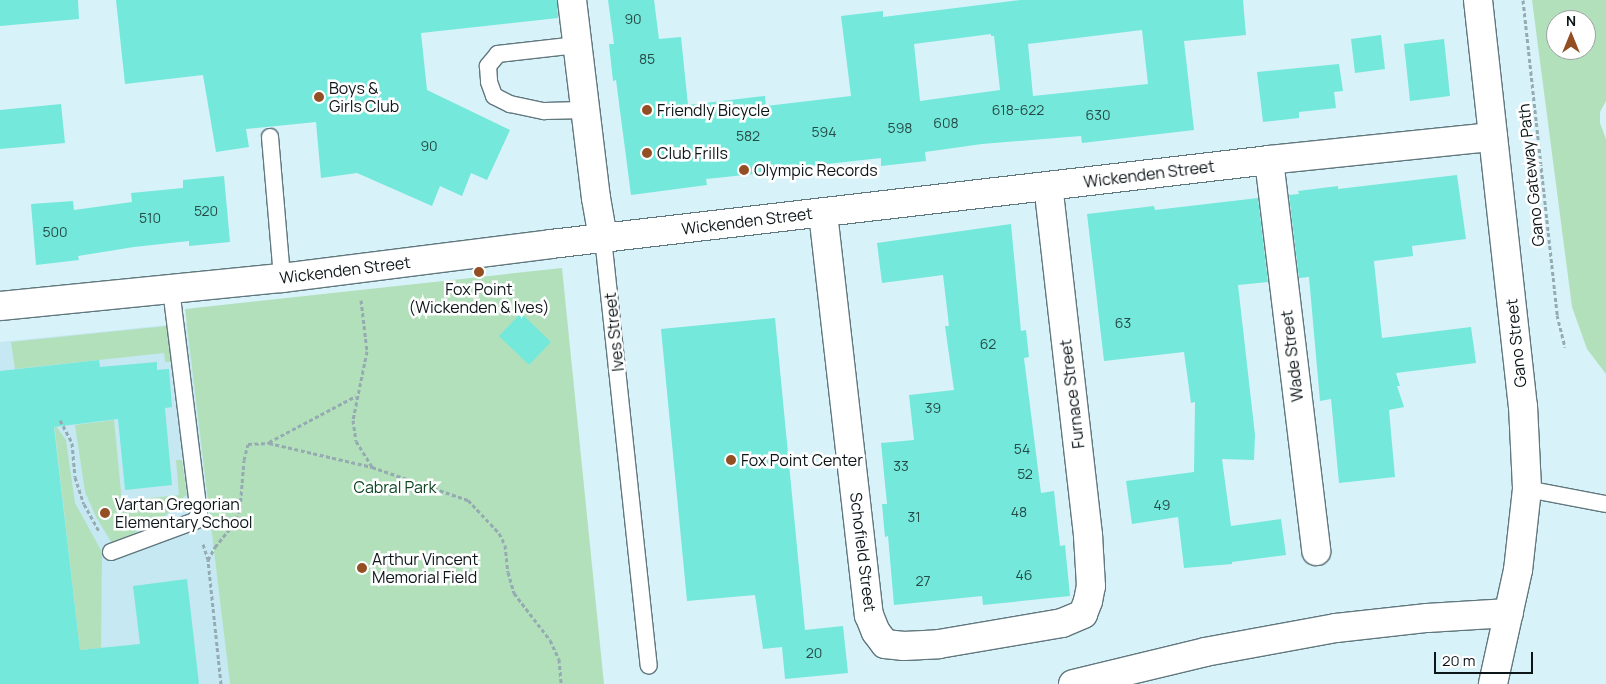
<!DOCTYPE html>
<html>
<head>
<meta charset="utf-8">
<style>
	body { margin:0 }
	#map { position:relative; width:1606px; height:684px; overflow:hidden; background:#d8f2fa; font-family:Manrope,sans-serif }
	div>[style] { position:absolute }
	.built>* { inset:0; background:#c5e8f2 }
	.green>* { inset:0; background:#b2e0bb }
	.building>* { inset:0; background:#74e8da }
	.path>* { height:3px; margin-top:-1.5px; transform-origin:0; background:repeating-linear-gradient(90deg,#96abb1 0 4px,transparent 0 6.5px) }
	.roads { filter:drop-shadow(1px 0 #61777e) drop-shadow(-1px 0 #61777e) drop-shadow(0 1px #61777e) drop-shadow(0 -1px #61777e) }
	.lane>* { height:16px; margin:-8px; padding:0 8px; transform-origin:8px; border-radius:8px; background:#fff }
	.street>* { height:28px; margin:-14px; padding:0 14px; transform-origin:14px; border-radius:14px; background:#fff }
	.secondary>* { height:28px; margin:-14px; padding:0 14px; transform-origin:14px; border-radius:14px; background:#fff }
	.highway>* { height:28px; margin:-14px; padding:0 14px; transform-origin:14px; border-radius:14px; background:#fff }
	.dots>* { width:14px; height:14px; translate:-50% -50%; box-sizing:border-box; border:2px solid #fff; border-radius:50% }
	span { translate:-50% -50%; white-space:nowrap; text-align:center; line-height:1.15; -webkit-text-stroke:5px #fff; paint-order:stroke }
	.number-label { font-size:14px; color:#264a48 }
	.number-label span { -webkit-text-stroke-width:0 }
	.poi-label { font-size:16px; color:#0c1518 }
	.left { translate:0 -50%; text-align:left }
	.street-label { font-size:16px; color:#0c1518 }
	.park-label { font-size:16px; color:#0e4522 }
	.north { position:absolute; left:1546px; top:10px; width:50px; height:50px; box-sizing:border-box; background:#fff; border:1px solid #9ea1a3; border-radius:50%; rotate:0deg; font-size:14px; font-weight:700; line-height:20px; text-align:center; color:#0c1518 }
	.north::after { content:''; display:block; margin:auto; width:18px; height:22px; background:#934e24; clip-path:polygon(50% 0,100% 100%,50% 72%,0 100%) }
	.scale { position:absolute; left:1434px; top:652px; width:99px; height:22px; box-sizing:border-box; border:2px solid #0c1518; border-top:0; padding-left:6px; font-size:15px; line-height:18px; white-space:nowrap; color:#0c1518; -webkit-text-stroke:4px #fff; paint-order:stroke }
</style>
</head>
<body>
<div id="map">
	<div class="built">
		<i style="clip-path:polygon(187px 323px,230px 684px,0 684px,0 342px)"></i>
	</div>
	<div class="green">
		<i style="clip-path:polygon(evenodd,1532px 0,1606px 0,1606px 101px,1600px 112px,1600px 123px,1606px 139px,1606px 374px,1587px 349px,1572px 307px,1532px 0,1556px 20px,1586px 20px,1586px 50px,1556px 50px,1556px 20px)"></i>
		<i style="clip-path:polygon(562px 268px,604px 684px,230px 684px,185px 309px)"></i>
		<i style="clip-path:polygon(167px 326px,171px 362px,165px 362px,164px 353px,15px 369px,11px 342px)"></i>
		<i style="clip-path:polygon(114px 420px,122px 501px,179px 495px,176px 460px,182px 460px,187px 494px,166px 515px,113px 545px,96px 517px,85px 492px,75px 425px)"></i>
		<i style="clip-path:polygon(54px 423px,66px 440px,75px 503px,102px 552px,101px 648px,80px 650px)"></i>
	</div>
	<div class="building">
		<i style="clip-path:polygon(0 0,78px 0,79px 19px,0 26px)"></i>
		<i style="clip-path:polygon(116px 0,557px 0,558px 18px,421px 33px,427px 90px,510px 130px,487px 180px,471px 173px,462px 196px,440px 186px,432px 206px,357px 173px,321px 178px,316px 122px,246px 129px,249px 147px,216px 152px,203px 75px,125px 84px)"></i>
		<i style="clip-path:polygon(evenodd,608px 0,654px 0,659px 39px,681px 37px,688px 105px,765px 96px,766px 106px,851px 96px,841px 16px,883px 11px,883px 17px,1021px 0,1243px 0,1246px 35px,1184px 41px,1194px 130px,1082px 143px,1081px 136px,982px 144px,925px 152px,926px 161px,881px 166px,881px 158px,773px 170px,773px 172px,706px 179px,707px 185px,631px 195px,616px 80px,613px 81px,609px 44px,614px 44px,608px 0,1142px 30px,1148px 84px,1033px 96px,1028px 44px,1142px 30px,608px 0,991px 34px,991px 36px,994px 36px,1000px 90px,920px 101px,914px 44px,991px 34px)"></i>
		<i style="clip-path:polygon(1381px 35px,1385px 69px,1355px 73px,1351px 39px)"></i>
		<i style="clip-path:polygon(1444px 39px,1450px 96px,1410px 101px,1404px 44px)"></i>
		<i style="clip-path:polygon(1339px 64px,1343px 91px,1334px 92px,1336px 108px,1299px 112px,1299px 118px,1263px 122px,1257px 72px)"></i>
		<i style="clip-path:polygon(61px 104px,65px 143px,0 149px,0 110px)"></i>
		<i style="clip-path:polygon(1457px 175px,1466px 239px,1412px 246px,1413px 256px,1374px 261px,1382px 338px,1471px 327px,1476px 363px,1396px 373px,1400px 386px,1397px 386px,1404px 407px,1389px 410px,1395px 477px,1339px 483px,1331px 399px,1320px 401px,1309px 277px,1299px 278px,1289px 195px,1299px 194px,1298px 191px,1338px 186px,1338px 189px)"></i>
		<i style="clip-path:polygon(224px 176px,230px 242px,189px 246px,189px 241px,134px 247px,78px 256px,79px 260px,36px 265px,31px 204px,73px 201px,74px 210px,132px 202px,131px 193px,183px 188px,183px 180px)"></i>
		<i style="clip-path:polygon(1258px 198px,1268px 282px,1238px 285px,1255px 435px,1254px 460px,1222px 459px,1231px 526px,1281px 519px,1286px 555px,1232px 562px,1232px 564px,1184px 568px,1178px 517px,1132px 524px,1126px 481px,1194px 472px,1195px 402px,1191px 403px,1184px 352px,1104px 361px,1087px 214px,1154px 206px,1155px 210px)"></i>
		<i style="clip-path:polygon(1011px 224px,1021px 331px,1026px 330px,1029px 357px,1024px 358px,1041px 493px,1054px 491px,1060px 546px,1065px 545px,1070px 596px,983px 605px,982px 596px,894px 605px,888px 536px,885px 537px,882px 504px,887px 504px,881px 443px,914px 440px,909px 395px,954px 390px,945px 326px,949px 326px,943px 275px,882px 283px,877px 243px)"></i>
		<i style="clip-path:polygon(521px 313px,551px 342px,529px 365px,499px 336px)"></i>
		<i style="clip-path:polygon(775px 318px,805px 630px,843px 626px,848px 673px,785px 679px,782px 647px,763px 649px,755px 595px,687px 601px,661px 329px)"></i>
		<i style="clip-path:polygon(99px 360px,100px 367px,157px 362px,157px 370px,169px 369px,172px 407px,165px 408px,172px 485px,125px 490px,118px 419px,54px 427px,80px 650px,140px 644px,133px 586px,187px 579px,199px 684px,0 684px,0 371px)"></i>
	</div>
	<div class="path">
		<i style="left:1523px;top:0;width:317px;rotate:83.8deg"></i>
		<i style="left:1557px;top:315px;width:33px;rotate:76deg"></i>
		<i style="left:361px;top:300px;width:51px;rotate:83.3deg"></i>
		<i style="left:367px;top:351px;width:70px;rotate:101.5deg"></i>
		<i style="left:353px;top:420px;width:21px;rotate:82deg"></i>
		<i style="left:356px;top:441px;width:31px;rotate:58deg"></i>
		<i style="left:60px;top:420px;width:26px;rotate:62deg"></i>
		<i style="left:72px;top:443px;width:34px;rotate:85deg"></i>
		<i style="left:75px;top:477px;width:28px;rotate:72deg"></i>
		<i style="left:84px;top:504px;width:31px;rotate:61deg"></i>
		<i style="left:269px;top:442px;width:98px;rotate:-27.9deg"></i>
		<i style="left:203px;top:544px;width:16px;rotate:72deg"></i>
		<i style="left:221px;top:684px;width:125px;rotate:-96deg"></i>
		<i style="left:208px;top:560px;width:15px;rotate:-62deg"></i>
		<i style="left:215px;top:547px;width:28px;rotate:-51deg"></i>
		<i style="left:233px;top:525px;width:18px;rotate:-68deg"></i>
		<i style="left:240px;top:508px;width:48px;rotate:-85.2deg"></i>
		<i style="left:244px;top:460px;width:16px;rotate:-76deg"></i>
		<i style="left:248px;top:444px;width:21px;rotate:-3deg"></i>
		<i style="left:269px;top:443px;width:106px;rotate:13.1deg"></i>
		<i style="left:372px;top:467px;width:102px;rotate:19deg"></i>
		<i style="left:468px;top:500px;width:45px;rotate:46.8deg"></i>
		<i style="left:499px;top:533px;width:13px;rotate:63deg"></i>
		<i style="left:505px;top:545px;width:27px;rotate:84deg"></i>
		<i style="left:508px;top:572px;width:22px;rotate:74deg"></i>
		<i style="left:514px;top:593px;width:59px;rotate:52.5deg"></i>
		<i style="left:550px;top:640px;width:21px;rotate:65deg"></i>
		<i style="left:559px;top:659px;width:25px;rotate:85deg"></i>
	</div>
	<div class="roads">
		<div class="lane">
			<i style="left:577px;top:45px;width:80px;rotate:173.5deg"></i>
			<i style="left:498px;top:54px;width:16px;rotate:130deg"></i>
			<i style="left:488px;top:66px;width:16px;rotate:86deg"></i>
			<i style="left:489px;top:82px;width:15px;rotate:70deg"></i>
			<i style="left:494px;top:96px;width:18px;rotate:27deg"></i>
			<i style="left:510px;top:104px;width:35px;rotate:12deg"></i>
			<i style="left:544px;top:111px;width:41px;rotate:-1.4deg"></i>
			<i style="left:270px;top:137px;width:142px;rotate:85.1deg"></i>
			<i style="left:603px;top:238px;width:430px;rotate:83.9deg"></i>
			<i style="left:1527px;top:489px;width:80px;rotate:10.8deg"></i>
			<i style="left:111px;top:552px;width:90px;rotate:-20.3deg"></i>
			<i style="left:195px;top:521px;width:8px;rotate:-60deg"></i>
			<i style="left:199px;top:514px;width:227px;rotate:-97.1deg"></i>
		</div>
		<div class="street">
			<i style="left:1269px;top:160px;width:394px;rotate:83.1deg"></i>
			<i style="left:823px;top:213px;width:405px;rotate:83.5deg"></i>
			<i style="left:869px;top:615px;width:18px;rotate:68deg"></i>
			<i style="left:876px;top:632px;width:15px;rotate:53deg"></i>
			<i style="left:885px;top:644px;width:19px;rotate:6deg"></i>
			<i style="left:904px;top:646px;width:35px;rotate:-3deg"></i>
			<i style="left:939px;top:644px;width:125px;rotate:-9.7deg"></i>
			<i style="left:1062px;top:623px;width:23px;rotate:-23deg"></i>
			<i style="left:1083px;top:614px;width:14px;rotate:-69deg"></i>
			<i style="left:1088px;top:601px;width:15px;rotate:-79deg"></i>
			<i style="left:1091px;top:586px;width:51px;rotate:-93.4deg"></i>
			<i style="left:1088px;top:535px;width:351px;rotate:-96.5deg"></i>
		</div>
		<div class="secondary">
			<i style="left:572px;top:0;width:199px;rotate:83.1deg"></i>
			<i style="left:596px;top:198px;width:41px;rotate:80.1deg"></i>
			<i style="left:1478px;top:0;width:408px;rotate:83.7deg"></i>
			<i style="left:1523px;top:406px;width:83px;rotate:87.2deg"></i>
			<i style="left:1527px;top:489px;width:81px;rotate:96.3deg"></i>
			<i style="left:1518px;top:570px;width:117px;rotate:102.4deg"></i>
			<i style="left:0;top:306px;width:283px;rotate:-5.7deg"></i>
			<i style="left:282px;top:278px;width:271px;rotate:-7.2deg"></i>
			<i style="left:551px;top:244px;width:723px;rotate:-6.67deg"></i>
			<i style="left:1269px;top:160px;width:225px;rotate:-5.9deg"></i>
		</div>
		<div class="highway">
			<i style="left:1073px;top:684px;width:136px;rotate:-13.6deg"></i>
			<i style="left:1205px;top:652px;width:133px;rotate:-10.4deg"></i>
			<i style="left:1336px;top:628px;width:92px;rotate:-6.3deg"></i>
			<i style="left:1427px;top:618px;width:82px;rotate:-3.5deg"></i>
		</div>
	</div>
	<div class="dots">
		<i style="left:319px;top:97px;background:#934e24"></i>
		<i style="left:647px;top:110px;background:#934e24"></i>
		<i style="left:647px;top:153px;background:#934e24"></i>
		<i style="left:744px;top:170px;background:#934e24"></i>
		<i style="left:479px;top:272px;background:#934e24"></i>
		<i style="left:731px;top:460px;background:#934e24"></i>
		<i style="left:105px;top:513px;background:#934e24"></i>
		<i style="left:362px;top:568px;background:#934e24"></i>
	</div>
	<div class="number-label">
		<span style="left:633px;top:19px">90</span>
		<span style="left:647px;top:59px">85</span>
		<span style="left:1018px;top:110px">618-622</span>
		<span style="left:1098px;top:115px">630</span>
		<span style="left:946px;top:123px">608</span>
		<span style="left:900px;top:128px">598</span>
		<span style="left:824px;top:132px">594</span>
		<span style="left:748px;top:136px">582</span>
		<span style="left:429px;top:146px">90</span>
		<span style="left:206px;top:211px">520</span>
		<span style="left:150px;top:218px">510</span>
		<span style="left:55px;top:232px">500</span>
		<span style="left:1123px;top:323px">63</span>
		<span style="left:988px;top:344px">62</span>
		<span style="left:933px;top:408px">39</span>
		<span style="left:1022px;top:449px">54</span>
		<span style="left:901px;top:466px">33</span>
		<span style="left:1025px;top:474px">52</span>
		<span style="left:1162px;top:505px">49</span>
		<span style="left:1019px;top:512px">48</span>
		<span style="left:914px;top:517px">31</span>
		<span style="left:1024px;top:575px">46</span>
		<span style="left:923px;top:581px">27</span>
		<span style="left:814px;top:653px">20</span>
	</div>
	<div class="poi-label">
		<span class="left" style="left:329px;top:97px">Boys &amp;<br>Girls Club</span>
		<span class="left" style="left:657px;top:110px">Friendly Bicycle</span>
		<span class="left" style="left:657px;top:153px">Club Frills</span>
		<span class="left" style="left:754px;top:170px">Olympic Records</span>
		<span style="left:479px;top:298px">Fox Point<br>(Wickenden &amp; Ives)</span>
		<span class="left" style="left:741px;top:460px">Fox Point Center</span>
		<span class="left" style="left:115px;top:513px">Vartan Gregorian<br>Elementary School</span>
		<span class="left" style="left:372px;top:568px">Arthur Vincent<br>Memorial Field</span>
	</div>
	<div class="street-label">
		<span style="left:1149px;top:174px;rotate:-7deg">Wickenden Street</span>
		<span style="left:1531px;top:175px;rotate:-96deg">Gano Gateway Path</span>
		<span style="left:747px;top:221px;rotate:-7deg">Wickenden Street</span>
		<span style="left:345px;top:270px;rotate:-7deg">Wickenden Street</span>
		<span style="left:614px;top:332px;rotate:-96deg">Ives Street</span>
		<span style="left:1516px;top:343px;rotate:-96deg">Gano Street</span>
		<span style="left:1292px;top:356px;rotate:-97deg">Wade Street</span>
		<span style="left:1072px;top:394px;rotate:-97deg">Furnace Street</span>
		<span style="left:863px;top:552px;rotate:83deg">Schofield Street</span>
	</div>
	<div class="park-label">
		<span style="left:395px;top:487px">Cabral Park</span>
	</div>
	<div class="north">N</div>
	<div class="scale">20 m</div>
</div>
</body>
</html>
